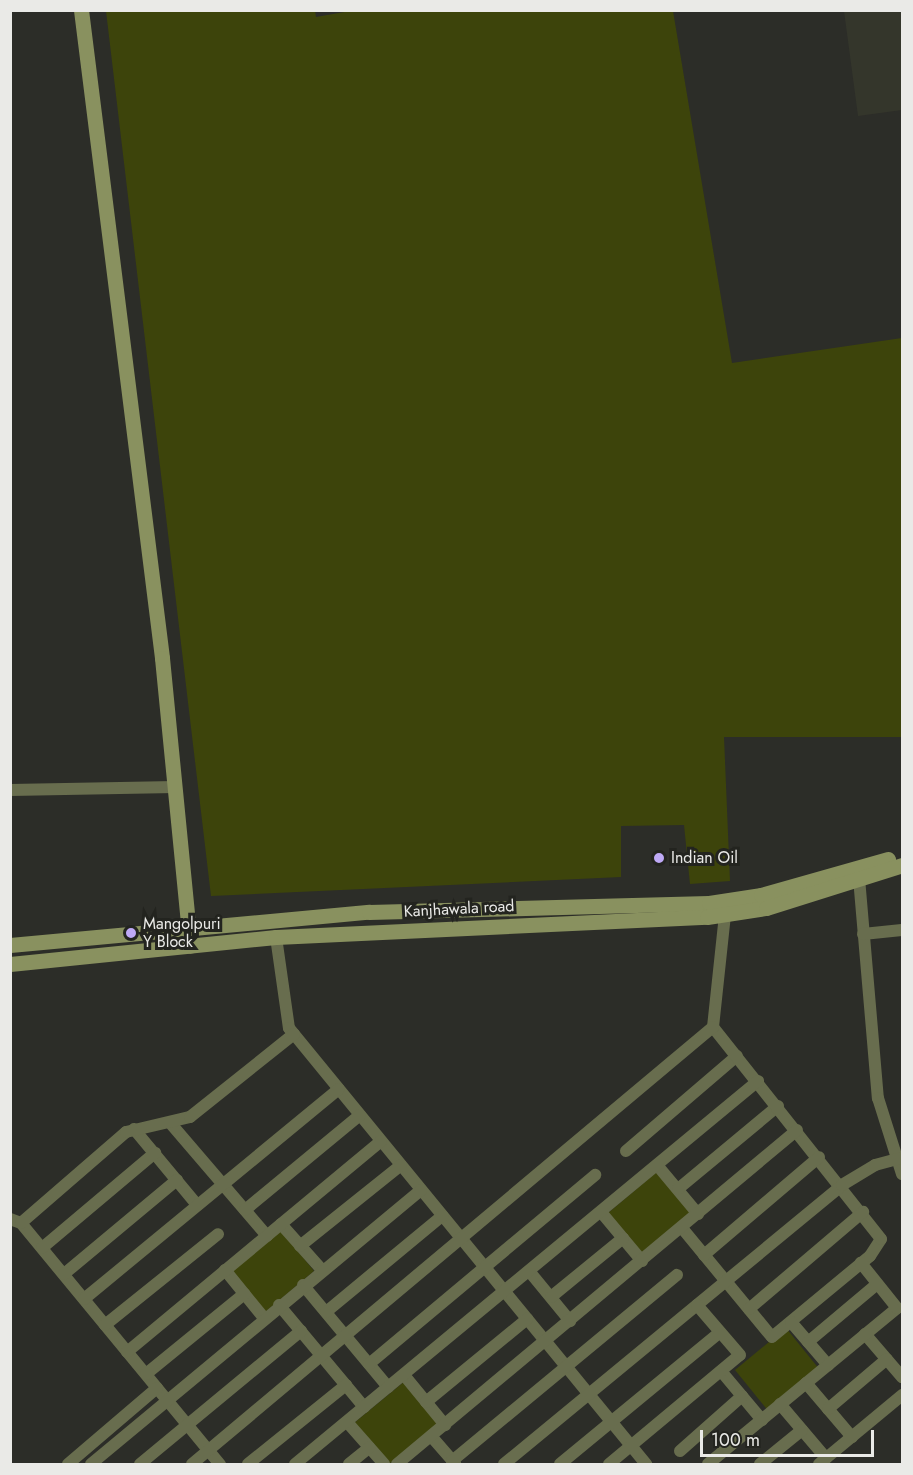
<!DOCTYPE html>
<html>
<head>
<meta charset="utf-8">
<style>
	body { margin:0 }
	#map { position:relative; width:913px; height:1475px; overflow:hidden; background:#2c2d28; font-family:Jost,sans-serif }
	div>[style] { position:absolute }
	.built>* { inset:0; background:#34362b }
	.green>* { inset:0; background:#3d440b }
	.street>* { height:12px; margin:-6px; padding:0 6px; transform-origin:6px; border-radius:6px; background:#686d4e }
	.secondary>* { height:15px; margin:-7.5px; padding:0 7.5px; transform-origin:7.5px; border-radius:7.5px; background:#89915f }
	.dots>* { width:16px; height:16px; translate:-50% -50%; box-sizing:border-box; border:3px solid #23241f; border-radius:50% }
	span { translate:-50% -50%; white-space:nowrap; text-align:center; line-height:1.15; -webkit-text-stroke:6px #23241f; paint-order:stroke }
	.poi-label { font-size:16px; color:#eaeae7 }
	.left { translate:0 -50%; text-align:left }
	.street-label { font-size:16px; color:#eaeae7 }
	.frame { position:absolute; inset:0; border:12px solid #eaeae7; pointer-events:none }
	.scale { position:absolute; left:700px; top:1430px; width:174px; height:27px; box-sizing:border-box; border:3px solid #eaeae7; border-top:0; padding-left:8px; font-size:18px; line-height:21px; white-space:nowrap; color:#eaeae7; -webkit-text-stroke:4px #23241f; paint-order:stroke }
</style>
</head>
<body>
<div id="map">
	<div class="built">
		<i style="clip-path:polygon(844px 11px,902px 11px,902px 110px,858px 116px)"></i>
	</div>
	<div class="green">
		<i style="clip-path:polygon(315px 10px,316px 17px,356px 10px,673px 11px,732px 363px,902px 338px,902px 737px,724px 737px,730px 881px,690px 884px,684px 825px,621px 826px,621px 877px,211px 896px,106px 11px)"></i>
		<i style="clip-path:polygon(658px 1171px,693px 1212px,642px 1255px,608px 1213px)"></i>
		<i style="clip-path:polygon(280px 1229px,314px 1271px,264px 1313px,229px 1271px)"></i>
		<i style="clip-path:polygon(786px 1328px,820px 1370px,769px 1412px,735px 1370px)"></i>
		<i style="clip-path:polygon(405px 1381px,440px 1423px,389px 1464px,354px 1423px)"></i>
	</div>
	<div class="street">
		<i style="left:10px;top:790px;width:165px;rotate:-1deg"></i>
		<i style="left:859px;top:878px;width:221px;rotate:85.1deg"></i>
		<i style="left:878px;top:1098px;width:80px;rotate:72.5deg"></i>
		<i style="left:863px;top:934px;width:39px;rotate:-6deg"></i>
		<i style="left:276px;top:937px;width:92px;rotate:81.9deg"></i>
		<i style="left:289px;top:1028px;width:564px;rotate:50.69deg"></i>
		<i style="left:172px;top:1125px;width:146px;rotate:49.4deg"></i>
		<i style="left:134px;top:1129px;width:99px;rotate:50.3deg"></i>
		<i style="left:626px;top:1151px;width:146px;rotate:-40.6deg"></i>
		<i style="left:657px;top:1165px;width:64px;rotate:50.1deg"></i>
		<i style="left:678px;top:1189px;width:130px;rotate:-39.7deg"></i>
		<i style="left:245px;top:1210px;width:149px;rotate:-39.6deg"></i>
		<i style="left:601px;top:1212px;width:64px;rotate:50.1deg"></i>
		<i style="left:10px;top:1219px;width:12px;rotate:20deg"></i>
		<i style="left:21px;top:1223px;width:313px;rotate:50.5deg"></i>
		<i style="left:21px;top:1223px;width:139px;rotate:-40.9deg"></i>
		<i style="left:126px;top:1132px;width:66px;rotate:-13.2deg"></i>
		<i style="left:190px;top:1117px;width:133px;rotate:-38.6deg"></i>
		<i style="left:281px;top:1224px;width:62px;rotate:48.3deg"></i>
		<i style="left:682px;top:1228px;width:141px;rotate:50.5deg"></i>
		<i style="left:772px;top:1337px;width:127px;rotate:-39.6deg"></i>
		<i style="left:870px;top:1256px;width:20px;rotate:-57deg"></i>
		<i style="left:881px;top:1239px;width:270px;rotate:-128.4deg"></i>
		<i style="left:713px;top:1027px;width:114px;rotate:-83.9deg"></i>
		<i style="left:300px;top:1246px;width:129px;rotate:-38.7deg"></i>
		<i style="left:42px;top:1248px;width:148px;rotate:-40.1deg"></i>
		<i style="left:704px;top:1255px;width:151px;rotate:-40.4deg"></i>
		<i style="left:225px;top:1270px;width:62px;rotate:50.9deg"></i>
		<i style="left:529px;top:1271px;width:65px;rotate:50.6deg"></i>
		<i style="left:64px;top:1274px;width:147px;rotate:-39.8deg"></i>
		<i style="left:303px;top:1285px;width:133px;rotate:50.2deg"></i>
		<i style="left:551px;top:1297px;width:93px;rotate:-39.3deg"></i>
		<i style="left:84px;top:1299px;width:330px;rotate:-39.5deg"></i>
		<i style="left:279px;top:1305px;width:133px;rotate:50.2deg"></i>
		<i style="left:749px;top:1309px;width:150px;rotate:-40.4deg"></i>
		<i style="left:326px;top:1312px;width:151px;rotate:-39.6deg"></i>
		<i style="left:791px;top:1322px;width:57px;rotate:49.3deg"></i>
		<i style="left:105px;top:1325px;width:145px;rotate:-38.8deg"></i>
		<i style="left:865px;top:1334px;width:57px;rotate:49.3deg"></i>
		<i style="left:808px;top:1342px;width:90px;rotate:-40deg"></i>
		<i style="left:127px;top:1352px;width:330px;rotate:-39.7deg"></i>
		<i style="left:369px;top:1364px;width:295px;rotate:-39.9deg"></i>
		<i style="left:721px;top:1371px;width:64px;rotate:50.1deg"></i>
		<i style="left:146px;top:1374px;width:127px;rotate:-39.2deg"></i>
		<i style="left:404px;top:1375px;width:65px;rotate:50.6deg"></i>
		<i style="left:806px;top:1383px;width:71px;rotate:49.6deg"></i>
		<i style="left:426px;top:1402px;width:131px;rotate:-39.4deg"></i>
		<i style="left:780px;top:1404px;width:71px;rotate:49.6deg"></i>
		<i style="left:828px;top:1409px;width:77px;rotate:-40.3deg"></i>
		<i style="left:347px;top:1422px;width:56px;rotate:48.6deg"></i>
		<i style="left:431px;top:1436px;width:37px;rotate:49deg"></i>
		<i style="left:680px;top:1451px;width:83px;rotate:-41.6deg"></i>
		<i style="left:452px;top:1461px;width:292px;rotate:-39.6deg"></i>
		<i style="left:68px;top:1464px;width:117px;rotate:-40.5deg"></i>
		<i style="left:91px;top:1464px;width:429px;rotate:-39.7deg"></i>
		<i style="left:140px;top:1464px;width:209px;rotate:-39.6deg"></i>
		<i style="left:192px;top:1464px;width:680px;rotate:-39.99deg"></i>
		<i style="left:248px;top:1464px;width:126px;rotate:-38.9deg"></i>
		<i style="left:295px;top:1464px;width:601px;rotate:-39.6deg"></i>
		<i style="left:349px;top:1464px;width:26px;rotate:-39deg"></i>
		<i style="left:397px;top:1464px;width:521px;rotate:-39.86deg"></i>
		<i style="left:504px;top:1464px;width:438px;rotate:-39.5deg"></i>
		<i style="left:842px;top:1185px;width:39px;rotate:-31deg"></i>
		<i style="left:875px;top:1165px;width:28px;rotate:-15deg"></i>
		<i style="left:560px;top:1464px;width:207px;rotate:-39.5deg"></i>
		<i style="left:609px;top:1464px;width:170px;rotate:-39.8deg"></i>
		<i style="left:740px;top:1355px;width:66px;rotate:-130.7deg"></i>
		<i style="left:708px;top:1464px;width:245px;rotate:-39.5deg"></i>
		<i style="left:897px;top:1308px;width:58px;rotate:-128.7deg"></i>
		<i style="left:760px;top:1464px;width:54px;rotate:-39deg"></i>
		<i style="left:819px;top:1464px;width:108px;rotate:-39.7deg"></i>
	</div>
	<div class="secondary">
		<i style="left:81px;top:10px;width:653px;rotate:82.87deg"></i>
		<i style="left:162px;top:658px;width:289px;rotate:84.4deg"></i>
		<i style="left:10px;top:945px;width:361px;rotate:-5.3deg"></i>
		<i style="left:369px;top:912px;width:340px;rotate:-1.5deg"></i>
		<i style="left:709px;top:903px;width:53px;rotate:-8.7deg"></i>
		<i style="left:761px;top:895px;width:132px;rotate:-15.8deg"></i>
		<i style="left:10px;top:964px;width:267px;rotate:-5.8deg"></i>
		<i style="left:276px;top:937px;width:431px;rotate:-2.7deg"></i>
		<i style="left:707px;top:917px;width:60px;rotate:-8.7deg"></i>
		<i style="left:766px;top:908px;width:143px;rotate:-17.5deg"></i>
	</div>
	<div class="dots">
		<i style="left:659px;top:858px;background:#bea9f5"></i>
		<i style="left:131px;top:933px;background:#bea9f5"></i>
	</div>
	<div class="poi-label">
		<span class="left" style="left:671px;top:858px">Indian Oil</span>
		<span class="left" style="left:143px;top:933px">Mangolpuri<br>Y Block</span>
	</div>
	<div class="street-label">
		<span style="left:459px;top:909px;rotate:-3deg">Kanjhawala road</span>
	</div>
	<div class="frame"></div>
	<div class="scale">100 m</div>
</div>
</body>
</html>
